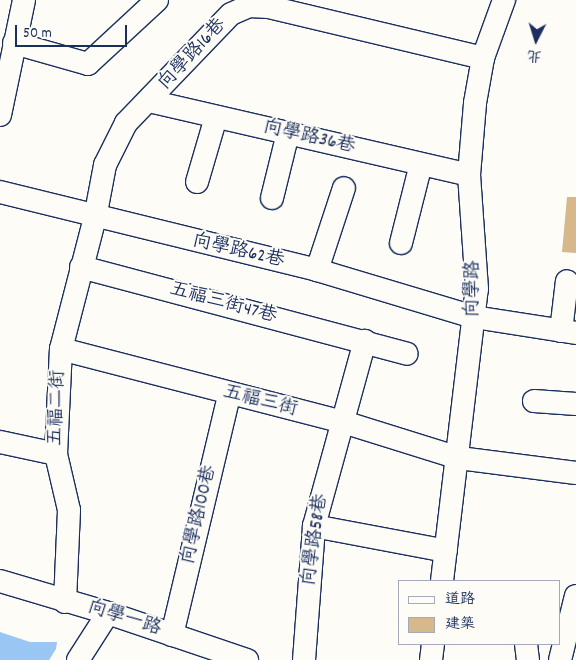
<!DOCTYPE html>
<html>
<head>
<meta charset="utf-8">
<style>
	body { margin:0 }
	#map { position:relative; width:576px; height:660px; overflow:hidden; background:#fdfcf7; font-family:Dekko,"LXGW WenKai TC",sans-serif }
	div>[style] { position:absolute }
	.water>* { inset:0; background:#99c6f3 }
	.building>* { inset:0; background:#d7b88b }
	.roads { filter:drop-shadow(1px 0 #1b2f5e) drop-shadow(-1px 0 #1b2f5e) drop-shadow(0 1px #1b2f5e) drop-shadow(0 -1px #1b2f5e) }
	.minor>* { height:22px; margin:-11px; padding:0 11px; transform-origin:11px; border-radius:11px; background:#fdfcf7 }
	span { translate:-50% -50%; white-space:nowrap; text-align:center; line-height:1.15; -webkit-text-stroke:4px #fdfcf7; paint-order:stroke }
	.street-label { font-size:19px; color:#1b2f5e }
	.legend { position:absolute; left:398px; top:580px; width:162px; height:65px; box-sizing:border-box; background:#fdfcf7; border:1px solid #a3aaba; margin:0; padding:6px 9px; list-style:none; font-size:15px; color:#1b2f5e }
	.legend li { display:flex; align-items:center; gap:10px; height:25px }
	.legend b { width:25px; border:1px solid #a3aaba }
	.north { position:absolute; left:511px; top:15px; width:50px; height:50px; -webkit-text-stroke:4px #fdfcf7; paint-order:stroke; rotate:185deg; font-size:14px; font-weight:700; line-height:20px; text-align:center; color:#1b2f5e }
	.north::after { content:''; display:block; margin:auto; width:18px; height:22px; background:#1b2f5e; clip-path:polygon(50% 0,100% 100%,50% 72%,0 100%) }
	.scale { position:absolute; left:15px; top:25px; width:112px; height:22px; box-sizing:border-box; border:2px solid #1b2f5e; border-top:0; padding-left:6px; font-size:15px; line-height:18px; white-space:nowrap; color:#1b2f5e; -webkit-text-stroke:4px #fdfcf7; paint-order:stroke }
</style>
</head>
<body>
<div id="map">
	<div class="water">
		<i style="clip-path:polygon(0 632px,30px 642px,57px 642px,56px 649px,49px 660px,0 660px)"></i>
	</div>
	<div class="building">
		<i style="clip-path:polygon(567px 197px,576px 197px,576px 253px,562px 252px)"></i>
	</div>
	<div class="roads">
		<div class="minor">
			<i style="left:14px;top:43px;width:77px;rotate:15.8deg"></i>
			<i style="left:88px;top:64px;width:94px;rotate:-42.8deg"></i>
			<i style="left:149px;top:101px;width:328px;rotate:13deg"></i>
			<i style="left:0;top:115px;width:117px;rotate:-78.2deg"></i>
			<i style="left:197px;top:182px;width:68px;rotate:-73.7deg"></i>
			<i style="left:0;top:192px;width:326px;rotate:13.8deg"></i>
			<i style="left:317px;top:270px;width:164px;rotate:16.7deg"></i>
			<i style="left:474px;top:317px;width:103px;rotate:8.9deg"></i>
			<i style="left:272px;top:198px;width:67px;rotate:-76.2deg"></i>
			<i style="left:401px;top:243px;width:81px;rotate:-75.8deg"></i>
			<i style="left:81px;top:267px;width:337px;rotate:14.9deg"></i>
			<i style="left:317px;top:270px;width:86px;rotate:-71.8deg"></i>
			<i style="left:561px;top:331px;width:50px;rotate:-83.2deg"></i>
			<i style="left:61px;top:349px;width:288px;rotate:14.5deg"></i>
			<i style="left:340px;top:421px;width:125px;rotate:17.3deg"></i>
			<i style="left:459px;top:458px;width:118px;rotate:7.3deg"></i>
			<i style="left:534px;top:401px;width:42px;rotate:4.1deg"></i>
			<i style="left:0;top:442px;width:57px;rotate:12.1deg"></i>
			<i style="left:314px;top:526px;width:134px;rotate:10.7deg"></i>
			<i style="left:0;top:581px;width:113px;rotate:16.5deg"></i>
			<i style="left:108px;top:613px;width:147px;rotate:18.7deg"></i>
			<i style="left:442px;top:581px;width:294px;rotate:-83.2deg"></i>
			<i style="left:477px;top:289px;width:114px;rotate:-94deg"></i>
			<i style="left:469px;top:175px;width:72px;rotate:-85.2deg"></i>
			<i style="left:475px;top:103px;width:46px;rotate:-79.9deg"></i>
			<i style="left:483px;top:58px;width:62px;rotate:-70.1deg"></i>
			<i style="left:65px;top:602px;width:92px;rotate:-87.5deg"></i>
			<i style="left:69px;top:510px;width:57px;rotate:-103.1deg"></i>
			<i style="left:56px;top:454px;width:105px;rotate:-87.3deg"></i>
			<i style="left:61px;top:349px;width:135px;rotate:-75.5deg"></i>
			<i style="left:95px;top:218px;width:54px;rotate:-79.3deg"></i>
			<i style="left:105px;top:165px;width:47px;rotate:-63.4deg"></i>
			<i style="left:126px;top:123px;width:151px;rotate:-46.1deg"></i>
			<i style="left:231px;top:14px;width:20px;rotate:-24deg"></i>
			<i style="left:249px;top:6px;width:20px;rotate:3deg"></i>
			<i style="left:269px;top:7px;width:220px;rotate:13.4deg"></i>
			<i style="left:172px;top:635px;width:247px;rotate:-76.6deg"></i>
			<i style="left:526px;top:644px;width:16px;rotate:83deg"></i>
			<i style="left:78px;top:660px;width:56px;rotate:-57.4deg"></i>
			<i style="left:304px;top:660px;width:134px;rotate:-85.7deg"></i>
			<i style="left:314px;top:526px;width:192px;rotate:-74.6deg"></i>
			<i style="left:431px;top:660px;width:16px;rotate:-83deg"></i>
			<i style="left:560px;top:660px;width:66px;rotate:-76deg"></i>
		</div>
	</div>
	<div class="street-label">
		<span style="left:193px;top:55px;rotate:-47deg">向學路16巷</span>
		<span style="left:309px;top:138px;rotate:13deg">向學路36巷</span>
		<span style="left:238px;top:252px;rotate:13deg">向學路62巷</span>
		<span style="left:474px;top:289px;rotate:-89deg">向學路</span>
		<span style="left:223px;top:304px;rotate:15deg">五福三街47巷</span>
		<span style="left:260px;top:402px;rotate:14deg">五福三街</span>
		<span style="left:58px;top:408px;rotate:-88deg">五福二街</span>
		<span style="left:200px;top:515px;rotate:-77deg">向學路100巷</span>
		<span style="left:316px;top:540px;rotate:-82deg">向學路58巷</span>
		<span style="left:124px;top:619px;rotate:18deg">向學一路</span>
	</div>
	<ul class="legend">
	<li><b style="height:6px;background:#fdfcf7"></b>道路</li>
	<li><b style="height:14px;background:#d7b88b"></b>建築</li>
	</ul>
	<div class="north">北</div>
	<div class="scale">50 m</div>
</div>
</body>
</html>
